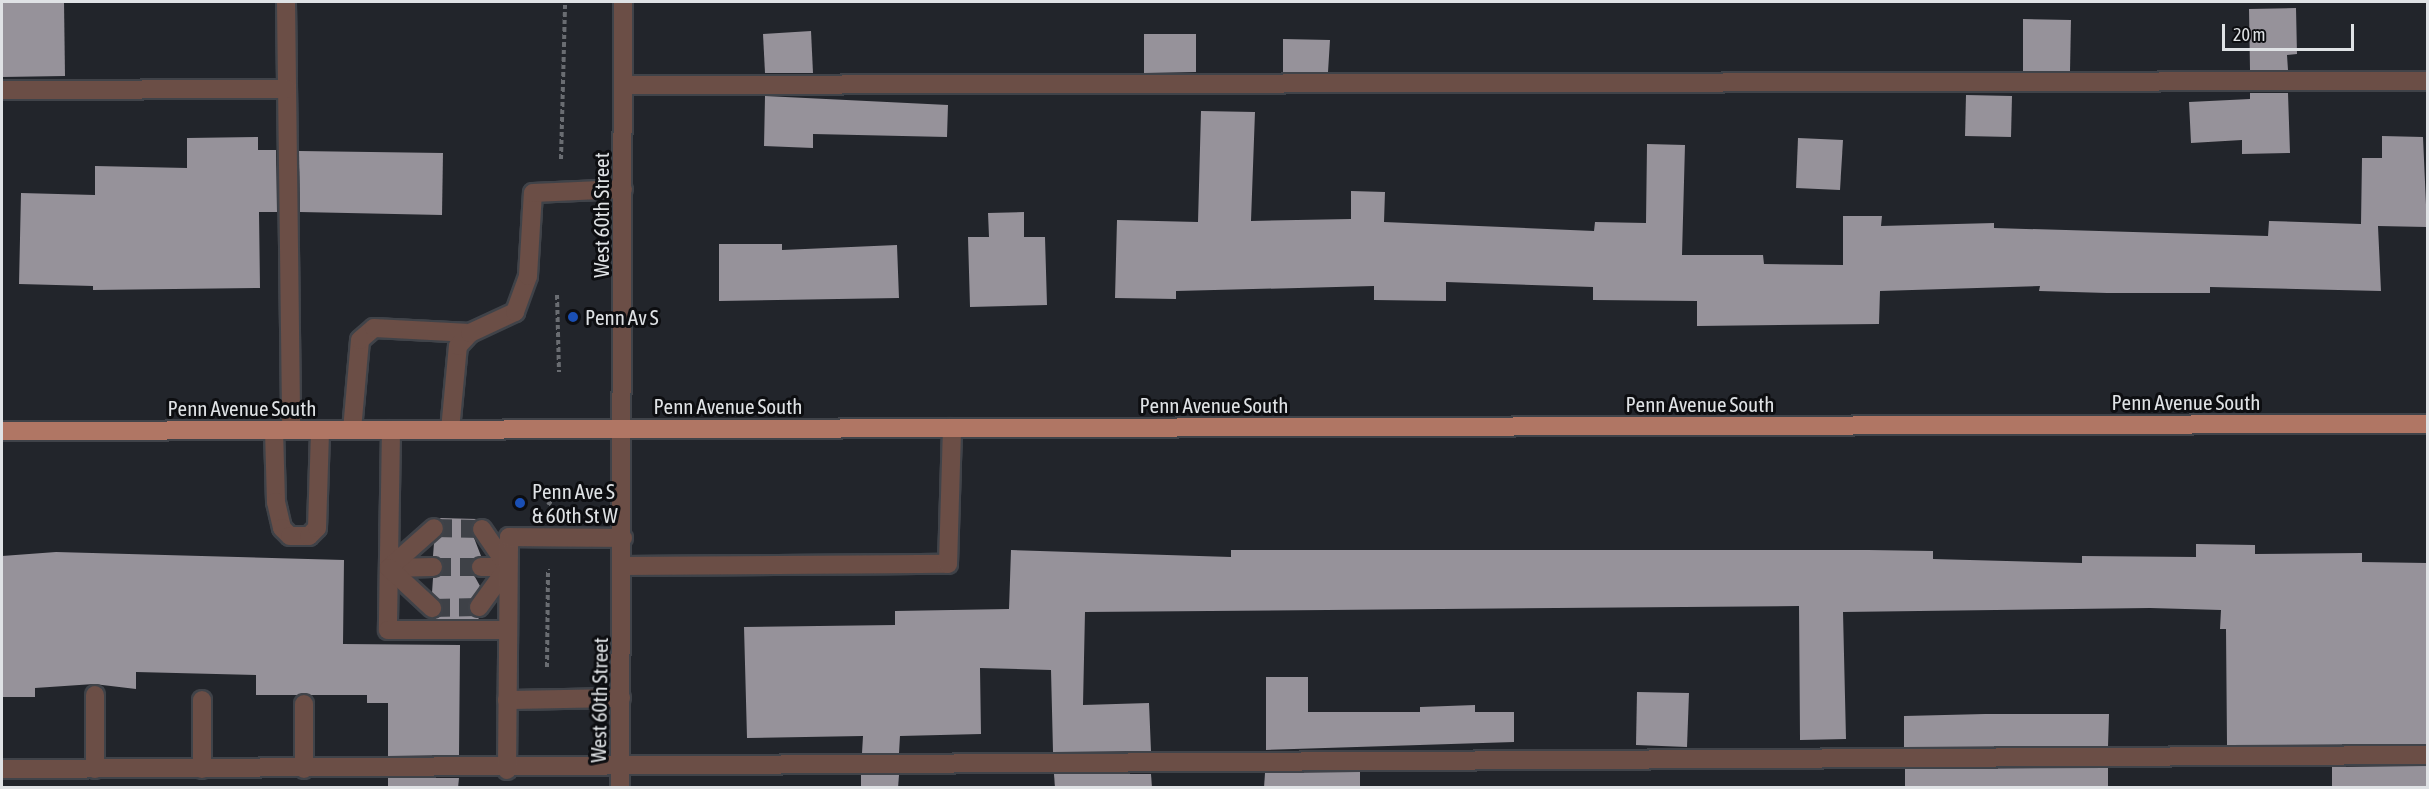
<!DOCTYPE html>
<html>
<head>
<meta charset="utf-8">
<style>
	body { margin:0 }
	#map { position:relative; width:2429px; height:789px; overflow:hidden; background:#22252b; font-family:"Asap Condensed",sans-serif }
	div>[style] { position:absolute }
	.building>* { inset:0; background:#96929a }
	.minor-tunnel>* { height:18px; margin-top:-9px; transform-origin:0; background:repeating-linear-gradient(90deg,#3e4147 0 18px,transparent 0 27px) }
	.path>* { height:4px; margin-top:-2px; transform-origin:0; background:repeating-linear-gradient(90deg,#6a6d72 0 4.5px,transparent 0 7.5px) }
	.roads { filter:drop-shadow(2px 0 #404349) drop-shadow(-2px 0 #404349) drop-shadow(0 2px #404349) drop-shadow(0 -2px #404349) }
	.minor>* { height:18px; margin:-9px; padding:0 9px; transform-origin:9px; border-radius:9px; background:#6b4e46 }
	.major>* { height:18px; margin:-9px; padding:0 9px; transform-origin:9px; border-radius:9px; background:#b07664 }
	.dots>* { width:16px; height:16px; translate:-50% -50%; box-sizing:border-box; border:3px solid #0d0e11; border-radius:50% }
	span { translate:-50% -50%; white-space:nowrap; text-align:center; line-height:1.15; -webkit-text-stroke:6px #0d0e11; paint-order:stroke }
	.street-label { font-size:21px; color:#dfe2e5 }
	.poi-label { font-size:21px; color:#dfe2e5 }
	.left { translate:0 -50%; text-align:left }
	.frame { position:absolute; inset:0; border:3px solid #dfe2e5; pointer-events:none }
	.scale { position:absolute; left:2222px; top:24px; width:132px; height:27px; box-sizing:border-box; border:3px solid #dfe2e5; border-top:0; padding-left:8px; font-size:18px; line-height:21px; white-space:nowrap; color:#dfe2e5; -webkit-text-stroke:4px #0d0e11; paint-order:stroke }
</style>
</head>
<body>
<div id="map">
	<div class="building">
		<i style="clip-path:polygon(2px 2px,64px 2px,65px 76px,2px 77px)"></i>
		<i style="clip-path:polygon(2296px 8px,2297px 54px,2287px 55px,2288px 70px,2250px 70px,2249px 9px)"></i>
		<i style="clip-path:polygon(2023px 19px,2071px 20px,2070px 71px,2023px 71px)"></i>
		<i style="clip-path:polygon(811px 31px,813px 73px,765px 73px,763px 34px)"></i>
		<i style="clip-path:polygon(1144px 34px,1196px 34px,1196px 72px,1144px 73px)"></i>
		<i style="clip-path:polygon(1283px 39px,1330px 40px,1328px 72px,1283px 72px)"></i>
		<i style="clip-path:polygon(2250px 93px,2288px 93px,2290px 153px,2242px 154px,2242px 140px,2191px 143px,2189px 102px,2250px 99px)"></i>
		<i style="clip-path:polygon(1966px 95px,2012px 96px,2011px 137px,1965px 136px)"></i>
		<i style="clip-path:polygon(765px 96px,948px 105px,947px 137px,813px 134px,813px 148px,764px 146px)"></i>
		<i style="clip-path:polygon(1201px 111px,1255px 112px,1251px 221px,1351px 219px,1351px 191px,1385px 192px,1384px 222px,1594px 231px,1595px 222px,1646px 223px,1647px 144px,1685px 145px,1682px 255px,1763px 255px,1764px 264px,1843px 265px,1843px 216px,1882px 216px,1881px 226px,1994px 223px,1994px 228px,2268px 236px,2269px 221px,2361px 224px,2362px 158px,2382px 158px,2382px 136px,2423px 137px,2427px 227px,2378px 226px,2381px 291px,2210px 287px,2210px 293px,2107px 293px,2039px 291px,2040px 286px,1880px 291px,1879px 324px,1697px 326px,1697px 301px,1593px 300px,1593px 287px,1446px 282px,1446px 301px,1374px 300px,1374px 286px,1176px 291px,1176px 299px,1115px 298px,1117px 220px,1198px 222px)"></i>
		<i style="clip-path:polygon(258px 137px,258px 150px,276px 150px,277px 212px,259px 212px,260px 288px,93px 290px,93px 286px,19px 284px,21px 193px,95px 195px,95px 166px,187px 168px,187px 138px)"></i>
		<i style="clip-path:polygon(1798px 138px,1843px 140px,1840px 190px,1796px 188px)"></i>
		<i style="clip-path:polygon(299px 151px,443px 153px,442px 215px,300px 212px)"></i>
		<i style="clip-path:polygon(1024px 212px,1024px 237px,1045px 237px,1047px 305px,970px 307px,968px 237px,989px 237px,988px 213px)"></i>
		<i style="clip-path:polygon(719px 244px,782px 244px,782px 250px,897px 245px,899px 298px,719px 301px)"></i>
		<i style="clip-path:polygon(439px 518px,477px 519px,471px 530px,481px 556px,470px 568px,480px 586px,468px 606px,479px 619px,435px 619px,443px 610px,432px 593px,433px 578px,444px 567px,433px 556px,434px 543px,445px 531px)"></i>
		<i style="clip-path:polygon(2196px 544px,2255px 545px,2255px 554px,2362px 553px,2362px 562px,2427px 563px,2427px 744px,2227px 745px,2226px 629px,2220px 629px,2221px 610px,2150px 608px,1843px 612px,1846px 739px,1800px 740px,1799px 606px,1085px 612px,1083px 705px,1149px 703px,1151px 751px,1053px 752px,1051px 670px,980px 668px,981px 734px,900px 736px,899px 753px,862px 753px,863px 736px,747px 738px,744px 627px,895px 625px,895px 611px,1009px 609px,1011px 550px,1231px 557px,1231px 550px,1868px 550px,1933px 551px,1933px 559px,2082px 563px,2082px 556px,2196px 557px)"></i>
		<i style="clip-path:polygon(56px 552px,344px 560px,343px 644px,460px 645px,459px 755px,388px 756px,388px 703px,367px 703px,367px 695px,256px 695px,256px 675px,136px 672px,136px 689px,94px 684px,35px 688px,35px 697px,2px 697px,2px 556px)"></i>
		<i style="clip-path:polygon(1266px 677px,1308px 677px,1308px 712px,1420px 712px,1420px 707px,1475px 705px,1475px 712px,1514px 712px,1514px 742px,1266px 750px)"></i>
		<i style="clip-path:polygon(1637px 692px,1689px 693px,1687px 747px,1636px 745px)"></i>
		<i style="clip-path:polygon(1985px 714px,2109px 714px,2108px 746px,1904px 747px,1904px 716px)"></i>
		<i style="clip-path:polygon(2427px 766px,2427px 788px,2332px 788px,2332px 767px)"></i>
		<i style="clip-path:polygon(2108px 768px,2108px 788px,1905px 788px,1905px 769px)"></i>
		<i style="clip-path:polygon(1360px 772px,1360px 788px,1264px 788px,1265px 773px)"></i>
		<i style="clip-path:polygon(1054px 774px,1151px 774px,1152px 788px,1055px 788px)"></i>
		<i style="clip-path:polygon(861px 775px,899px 775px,898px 788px,861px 788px)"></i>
		<i style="clip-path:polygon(388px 778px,459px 778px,458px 788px,388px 788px)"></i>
	</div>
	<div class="minor-tunnel">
		<i style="left:434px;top:528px;width:48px;rotate:1.2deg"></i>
		<i style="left:433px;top:567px;width:48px"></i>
		<i style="left:432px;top:608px;width:47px;rotate:-1.2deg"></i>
	</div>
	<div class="path">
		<i style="left:561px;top:159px;width:157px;rotate:-88.5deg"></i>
		<i style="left:557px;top:295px;width:77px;rotate:88.5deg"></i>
		<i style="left:548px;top:505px;width:18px;rotate:-52deg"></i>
		<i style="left:547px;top:667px;width:98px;rotate:-89.4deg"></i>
	</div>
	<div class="roads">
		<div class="minor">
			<i style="left:286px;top:2px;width:428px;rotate:89.3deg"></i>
			<i style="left:623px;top:85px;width:1805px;rotate:-0.13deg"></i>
			<i style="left:2px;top:90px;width:285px;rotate:-0.2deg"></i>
			<i style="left:274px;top:430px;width:72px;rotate:88.4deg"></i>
			<i style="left:276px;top:502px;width:27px;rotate:77deg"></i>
			<i style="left:282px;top:528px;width:11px;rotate:45deg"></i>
			<i style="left:290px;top:536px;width:19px"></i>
			<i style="left:309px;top:536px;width:11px;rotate:-45deg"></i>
			<i style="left:317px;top:528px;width:98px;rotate:-88.2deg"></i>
			<i style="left:352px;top:430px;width:90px;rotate:-84.9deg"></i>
			<i style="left:360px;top:340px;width:18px;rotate:-41deg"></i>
			<i style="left:374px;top:328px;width:96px;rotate:3deg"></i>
			<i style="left:391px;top:430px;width:200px;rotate:90.9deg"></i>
			<i style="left:388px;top:630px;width:119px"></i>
			<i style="left:450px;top:430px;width:84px;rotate:-84.6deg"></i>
			<i style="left:458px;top:346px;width:18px;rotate:-47deg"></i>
			<i style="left:470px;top:333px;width:50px;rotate:-25deg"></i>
			<i style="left:515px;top:312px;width:38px;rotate:-70deg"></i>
			<i style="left:528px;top:276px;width:83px;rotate:-86.6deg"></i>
			<i style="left:533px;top:193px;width:90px;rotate:-2.5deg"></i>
			<i style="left:623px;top:566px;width:325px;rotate:-0.4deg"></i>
			<i style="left:948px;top:564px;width:136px;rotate:-88.3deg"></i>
			<i style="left:433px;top:567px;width:44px;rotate:178.7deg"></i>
			<i style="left:389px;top:568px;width:60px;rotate:-41.6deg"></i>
			<i style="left:481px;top:567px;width:27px"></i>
			<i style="left:508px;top:567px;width:46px;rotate:-124.4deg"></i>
			<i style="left:389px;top:568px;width:59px;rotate:42.9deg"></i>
			<i style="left:479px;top:607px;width:49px;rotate:-54.1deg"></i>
			<i style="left:202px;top:700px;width:69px;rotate:90deg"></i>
			<i style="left:507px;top:700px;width:114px;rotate:-1deg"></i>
			<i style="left:304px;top:704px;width:65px;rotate:90deg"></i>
			<i style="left:2px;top:769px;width:2426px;rotate:-0.33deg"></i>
			<i style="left:95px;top:769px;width:74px;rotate:-90deg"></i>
			<i style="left:507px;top:770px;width:233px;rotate:-89.5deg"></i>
			<i style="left:509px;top:537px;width:114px;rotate:0.5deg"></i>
			<i style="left:620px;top:788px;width:786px;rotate:-89.78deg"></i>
		</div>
		<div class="major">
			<i style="left:2px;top:431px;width:2426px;rotate:-0.17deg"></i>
		</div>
	</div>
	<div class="dots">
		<i style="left:573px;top:317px;background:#1a4fb4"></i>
		<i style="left:520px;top:503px;background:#1a4fb4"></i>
	</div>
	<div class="street-label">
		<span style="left:601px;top:215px;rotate:-90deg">West 60th Street</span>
		<span style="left:2186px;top:402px">Penn Avenue South</span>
		<span style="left:1700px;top:404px">Penn Avenue South</span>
		<span style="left:1214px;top:405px">Penn Avenue South</span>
		<span style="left:728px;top:406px">Penn Avenue South</span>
		<span style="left:242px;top:408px">Penn Avenue South</span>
		<span style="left:599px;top:700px;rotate:-89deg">West 60th Street</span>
	</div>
	<div class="poi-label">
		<span class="left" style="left:585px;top:317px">Penn Av S</span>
		<span class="left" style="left:532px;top:503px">Penn Ave S<br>&amp; 60th St W</span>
	</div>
	<div class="frame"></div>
	<div class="scale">20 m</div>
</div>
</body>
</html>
